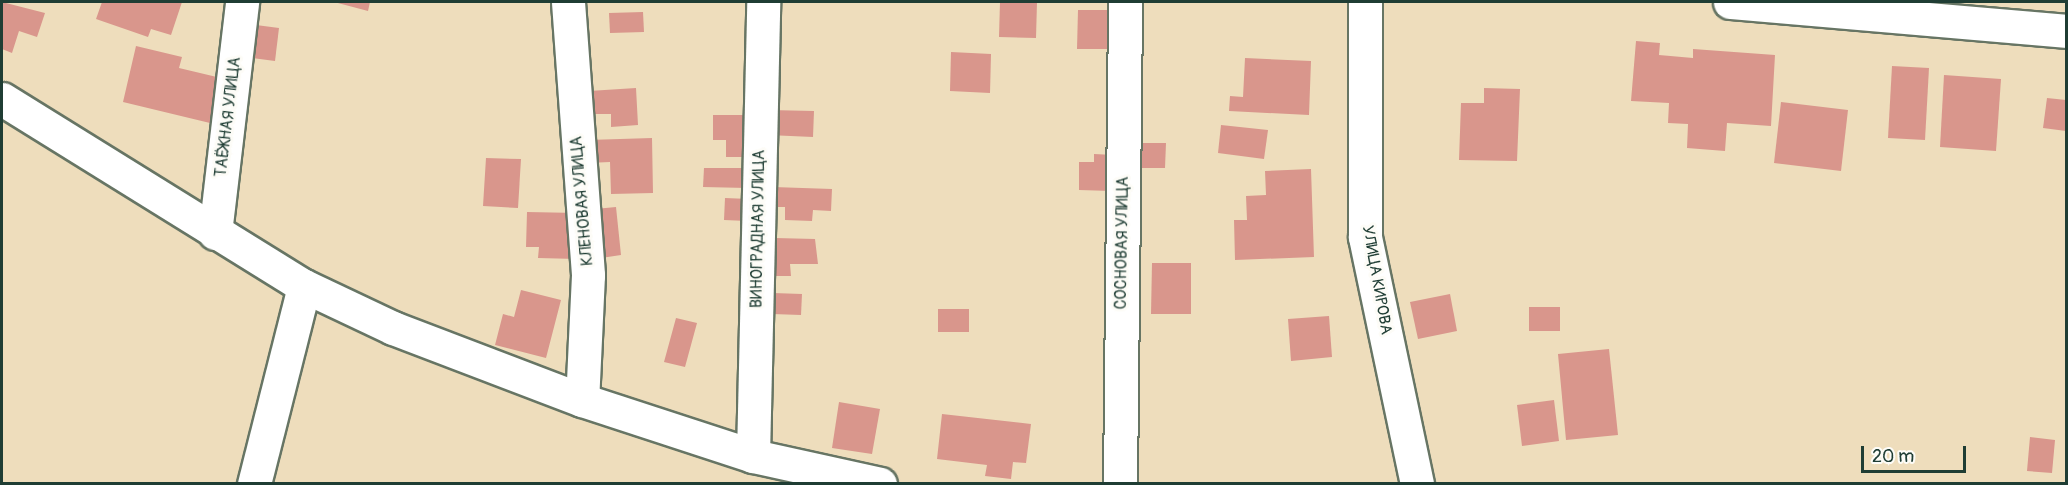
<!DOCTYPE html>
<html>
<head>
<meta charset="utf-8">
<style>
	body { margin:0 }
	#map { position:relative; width:2068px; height:485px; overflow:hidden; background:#eeddbc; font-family:Pangolin,sans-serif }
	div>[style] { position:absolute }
	.building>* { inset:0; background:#d9968c }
	.roads { filter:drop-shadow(2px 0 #677564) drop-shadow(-2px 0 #677564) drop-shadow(0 2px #677564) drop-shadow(0 -2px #677564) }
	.minor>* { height:33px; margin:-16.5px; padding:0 16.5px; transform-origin:16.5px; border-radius:16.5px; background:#fff }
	span { translate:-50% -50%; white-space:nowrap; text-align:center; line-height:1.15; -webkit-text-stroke:6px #fdfcf7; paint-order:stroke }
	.street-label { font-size:16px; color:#1f3d34 }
	.frame { position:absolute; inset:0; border:3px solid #1f3d34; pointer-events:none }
	.scale { position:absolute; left:1861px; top:446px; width:105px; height:27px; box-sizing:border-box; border:3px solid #1f3d34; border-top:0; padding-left:8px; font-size:18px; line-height:21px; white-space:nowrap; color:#1f3d34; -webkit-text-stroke:4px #fdfcf7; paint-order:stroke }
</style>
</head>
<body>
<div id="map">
	<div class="building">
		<i style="clip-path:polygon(2px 2px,45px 13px,37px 37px,19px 31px,12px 53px,2px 49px)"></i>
		<i style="clip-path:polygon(102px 2px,182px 2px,171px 35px,151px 29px,148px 37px,96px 19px)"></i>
		<i style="clip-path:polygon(334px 2px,370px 2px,368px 11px)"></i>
		<i style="clip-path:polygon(1000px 2px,1037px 2px,1036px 38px,999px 37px)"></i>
		<i style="clip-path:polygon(1078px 10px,1111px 10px,1111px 49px,1077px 49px)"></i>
		<i style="clip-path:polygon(643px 12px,644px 32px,610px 33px,609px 13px)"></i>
		<i style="clip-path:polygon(256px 25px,279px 28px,275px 61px,252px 58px)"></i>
		<i style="clip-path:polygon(1636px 41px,1660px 43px,1659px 55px,1693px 58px,1693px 49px,1775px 55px,1771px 126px,1727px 123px,1725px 151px,1687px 148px,1688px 124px,1668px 123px,1669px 103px,1631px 101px)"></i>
		<i style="clip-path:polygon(136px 46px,182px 57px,179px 68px,221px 78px,210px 123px,123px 102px)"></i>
		<i style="clip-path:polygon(951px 52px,991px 54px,990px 93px,950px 91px)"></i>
		<i style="clip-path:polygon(1245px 58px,1311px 61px,1309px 115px,1229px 111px,1230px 96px,1243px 97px)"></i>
		<i style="clip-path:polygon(1892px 66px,1929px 68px,1925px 140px,1888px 138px)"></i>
		<i style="clip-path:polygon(1944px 75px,2001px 79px,1996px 151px,1940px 147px)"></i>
		<i style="clip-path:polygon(636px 88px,638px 125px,611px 127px,611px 114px,590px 114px,589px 91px)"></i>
		<i style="clip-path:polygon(1484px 88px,1520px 89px,1517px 161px,1459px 160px,1461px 103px,1484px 103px)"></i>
		<i style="clip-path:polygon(2047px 98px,2066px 100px,2066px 131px,2043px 128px)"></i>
		<i style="clip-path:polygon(1781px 102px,1848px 110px,1841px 171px,1774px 163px)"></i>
		<i style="clip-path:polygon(769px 110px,814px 111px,813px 137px,768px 135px)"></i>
		<i style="clip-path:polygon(713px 115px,750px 115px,750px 157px,726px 157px,726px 140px,713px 140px)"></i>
		<i style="clip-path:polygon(1221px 125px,1268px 130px,1264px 159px,1218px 153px)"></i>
		<i style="clip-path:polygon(652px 138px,653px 193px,611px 194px,610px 162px,588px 163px,588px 140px)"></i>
		<i style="clip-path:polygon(1134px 143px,1166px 143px,1165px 168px,1133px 168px)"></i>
		<i style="clip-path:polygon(1094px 154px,1114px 155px,1112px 191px,1079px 190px,1079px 162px,1094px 162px)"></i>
		<i style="clip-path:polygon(486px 158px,521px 159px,518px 208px,483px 206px)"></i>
		<i style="clip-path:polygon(704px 168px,747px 168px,747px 188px,703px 187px)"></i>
		<i style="clip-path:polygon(1311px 169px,1314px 257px,1235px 260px,1234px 220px,1247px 220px,1246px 196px,1266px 195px,1265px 171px)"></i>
		<i style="clip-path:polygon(773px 187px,832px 189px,831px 211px,813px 210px,812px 221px,785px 220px,785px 207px,772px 207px)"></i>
		<i style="clip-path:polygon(725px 198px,749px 199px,748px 221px,724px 220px)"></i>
		<i style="clip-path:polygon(616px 207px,621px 255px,601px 258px,595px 209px)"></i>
		<i style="clip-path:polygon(527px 212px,578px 213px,577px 259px,538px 258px,539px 247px,526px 247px)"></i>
		<i style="clip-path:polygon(775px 238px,815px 239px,818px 264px,790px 264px,791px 276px,773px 276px)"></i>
		<i style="clip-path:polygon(1152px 263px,1191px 263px,1191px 314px,1151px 314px)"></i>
		<i style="clip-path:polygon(521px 290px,561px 300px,546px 358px,495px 345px,503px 314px,514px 317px)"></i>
		<i style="clip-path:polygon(773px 293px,802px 294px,801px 315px,772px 314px)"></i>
		<i style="clip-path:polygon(1450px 294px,1457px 331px,1418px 339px,1410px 302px)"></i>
		<i style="clip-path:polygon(1529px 307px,1560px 307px,1560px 331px,1529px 331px)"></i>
		<i style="clip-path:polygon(938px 309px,969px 309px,969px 332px,938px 332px)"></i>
		<i style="clip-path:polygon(1329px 316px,1332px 357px,1291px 361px,1288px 319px)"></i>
		<i style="clip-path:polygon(676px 318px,697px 323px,685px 367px,664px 362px)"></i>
		<i style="clip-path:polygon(1609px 349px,1618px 435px,1566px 440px,1558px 354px)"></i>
		<i style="clip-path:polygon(1554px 400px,1559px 441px,1522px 446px,1517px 405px)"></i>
		<i style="clip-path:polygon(839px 402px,880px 409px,872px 454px,832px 448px)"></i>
		<i style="clip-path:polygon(942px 414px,1031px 424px,1026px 463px,1013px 462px,1011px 479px,985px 476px,987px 465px,937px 459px)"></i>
		<i style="clip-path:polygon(2030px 437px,2055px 440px,2052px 473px,2027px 471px)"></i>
	</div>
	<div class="roads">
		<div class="minor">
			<i style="left:568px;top:2px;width:274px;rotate:85.8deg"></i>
			<i style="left:588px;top:275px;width:125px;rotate:92.7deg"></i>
			<i style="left:1365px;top:2px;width:235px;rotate:90deg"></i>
			<i style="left:1365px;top:237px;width:252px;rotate:78.1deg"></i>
			<i style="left:1730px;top:2px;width:337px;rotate:4.9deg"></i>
			<i style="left:2px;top:99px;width:355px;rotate:31.8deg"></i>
			<i style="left:304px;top:286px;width:98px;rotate:25.3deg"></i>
			<i style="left:393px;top:328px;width:202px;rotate:20.9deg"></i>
			<i style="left:582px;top:400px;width:180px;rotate:18.1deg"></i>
			<i style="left:753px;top:456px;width:130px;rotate:12.4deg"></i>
			<i style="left:215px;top:233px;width:233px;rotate:-83.3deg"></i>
			<i style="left:753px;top:456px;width:454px;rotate:-88.7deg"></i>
			<i style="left:254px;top:484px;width:204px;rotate:-75.8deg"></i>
			<i style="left:1120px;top:484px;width:482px;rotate:-89.4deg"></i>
		</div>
	</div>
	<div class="street-label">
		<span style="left:228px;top:117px;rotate:-83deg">ТАЁЖНАЯ УЛИЦА</span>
		<span style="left:582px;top:201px;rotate:-95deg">КЛЕНОВАЯ УЛИЦА</span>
		<span style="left:758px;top:229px;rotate:-89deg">ВИНОГРАДНАЯ УЛИЦА</span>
		<span style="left:1122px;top:243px;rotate:-89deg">СОСНОВАЯ УЛИЦА</span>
		<span style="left:1377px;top:280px;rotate:80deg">УЛИЦА КИРОВА</span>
	</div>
	<div class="frame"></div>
	<div class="scale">20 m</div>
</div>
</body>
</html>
